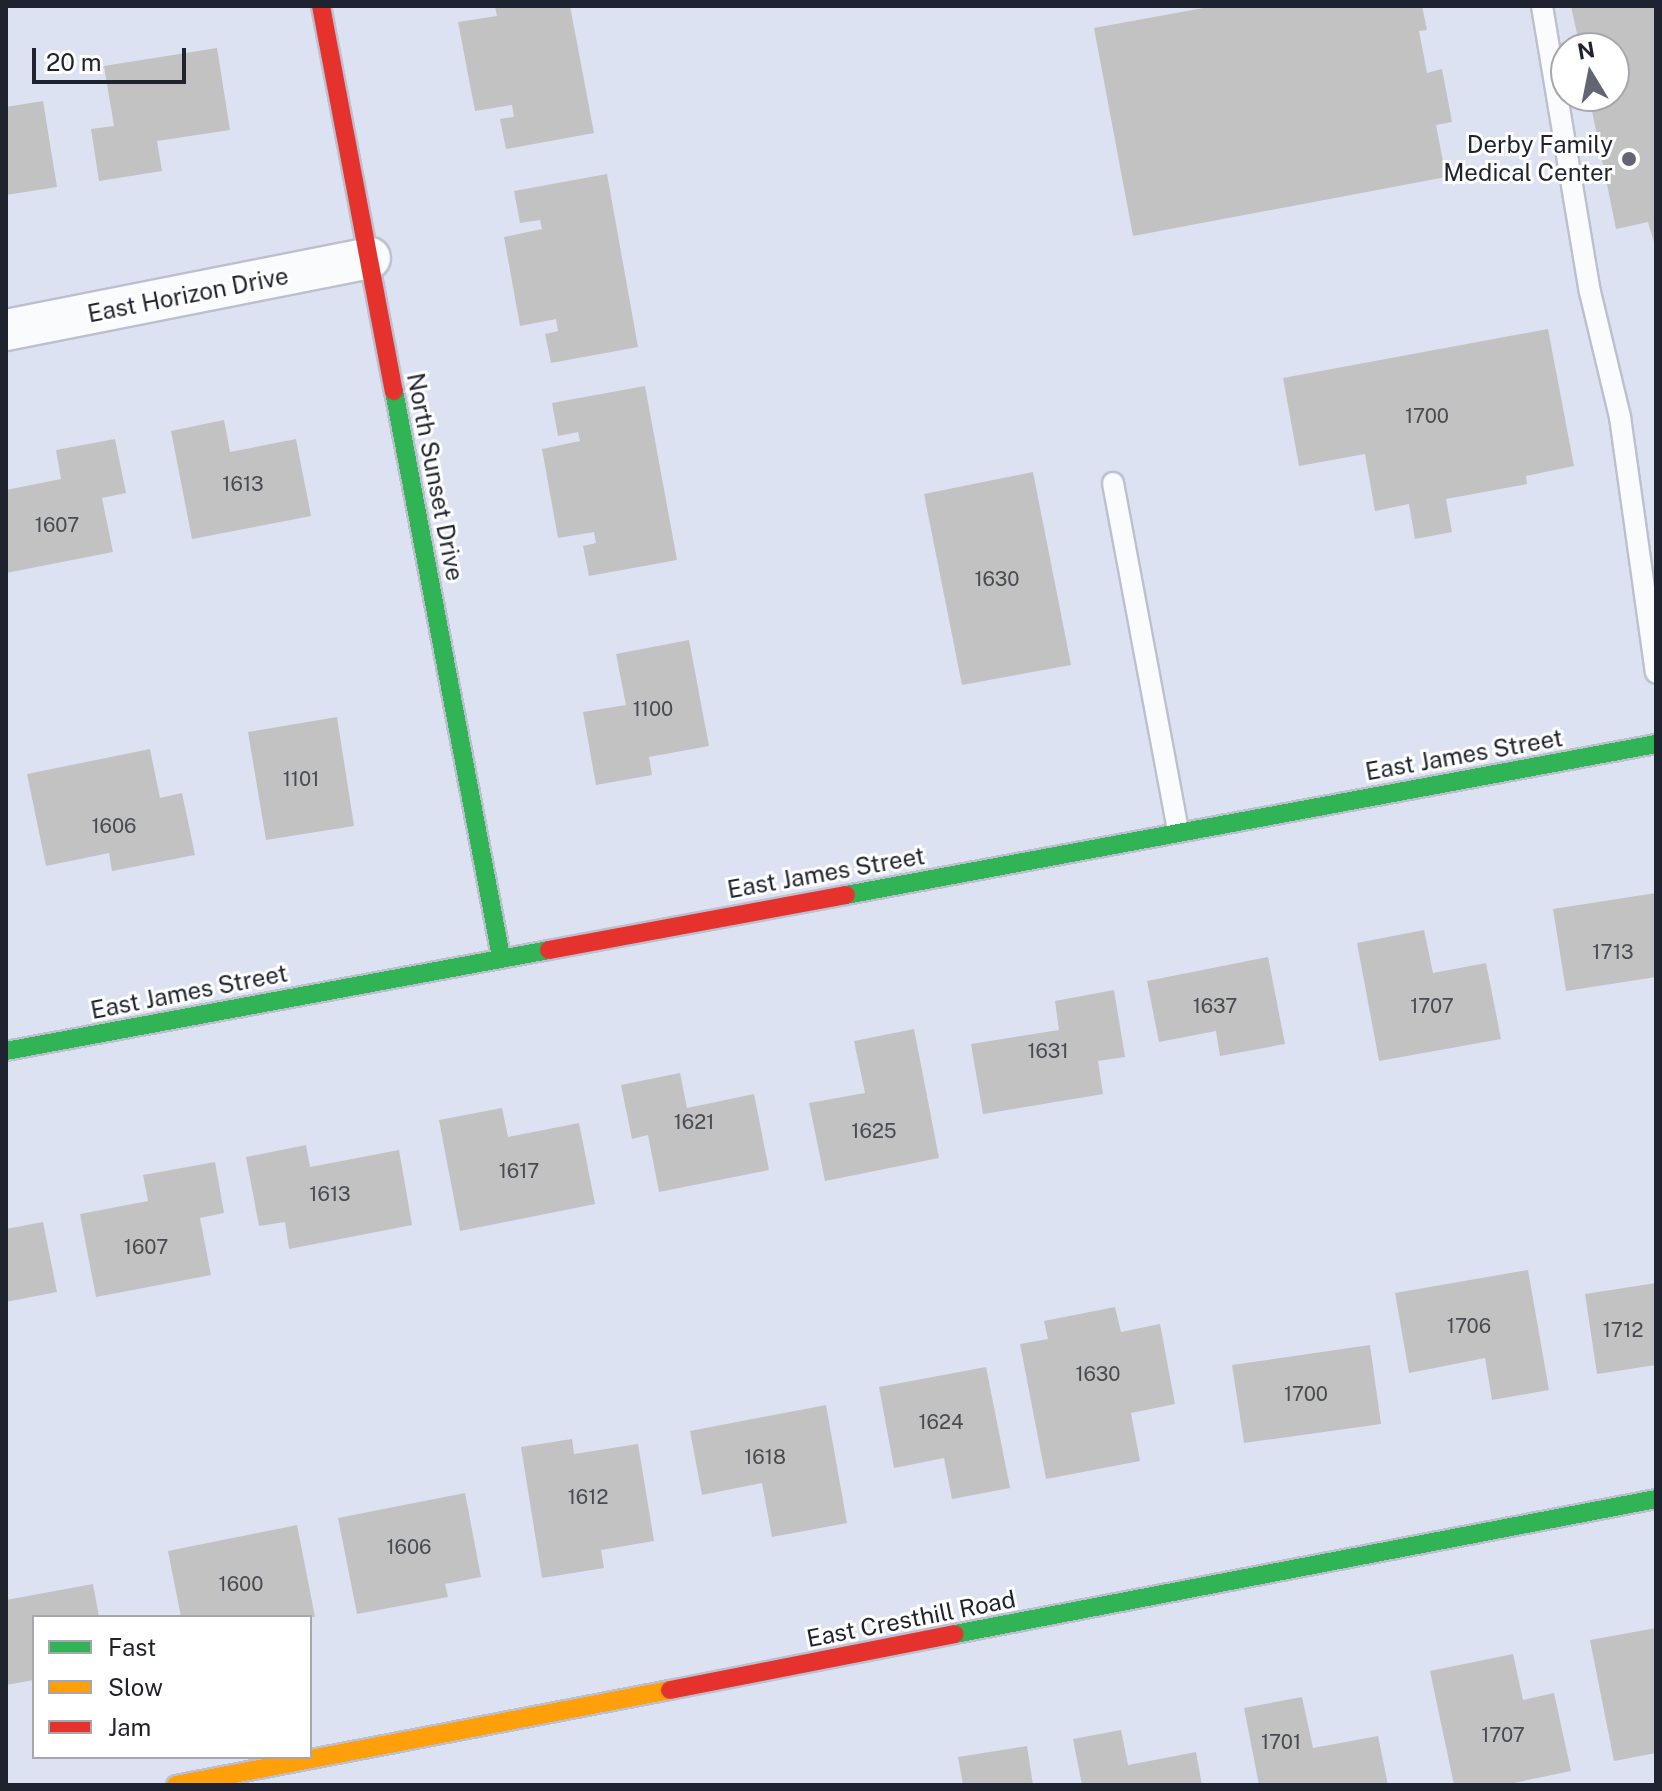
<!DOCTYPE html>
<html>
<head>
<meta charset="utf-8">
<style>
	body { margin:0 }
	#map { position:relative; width:1662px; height:1791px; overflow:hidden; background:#dde2f2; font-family:"Public Sans",sans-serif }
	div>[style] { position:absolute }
	.building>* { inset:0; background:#c2c2c2 }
	.roads { filter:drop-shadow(2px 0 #bcc0ce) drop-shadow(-2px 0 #bcc0ce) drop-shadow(0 2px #bcc0ce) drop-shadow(0 -2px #bcc0ce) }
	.lane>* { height:20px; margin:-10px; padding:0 10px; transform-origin:10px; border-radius:10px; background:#fafbfd }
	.street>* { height:40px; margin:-20px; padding:0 20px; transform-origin:20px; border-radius:20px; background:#fafbfd }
	.fast>* { height:18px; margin:-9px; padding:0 9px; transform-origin:9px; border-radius:9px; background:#30b455 }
	.slow>* { height:18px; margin:-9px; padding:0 9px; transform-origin:9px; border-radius:9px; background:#ff9f0a }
	.jam>* { height:18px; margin:-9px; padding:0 9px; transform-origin:9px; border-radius:9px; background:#e5322d }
	.dots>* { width:22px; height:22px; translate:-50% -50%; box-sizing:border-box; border:4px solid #fff; border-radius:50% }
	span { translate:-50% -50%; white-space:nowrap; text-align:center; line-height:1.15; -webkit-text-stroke:6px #fff; paint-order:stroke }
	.number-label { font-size:20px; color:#484b54 }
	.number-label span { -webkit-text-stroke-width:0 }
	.poi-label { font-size:24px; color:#1f2330 }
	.right { translate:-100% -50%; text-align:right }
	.street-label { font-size:24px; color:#1f2330 }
	.frame { position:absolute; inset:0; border:8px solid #1f2330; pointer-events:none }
	.legend { position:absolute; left:32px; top:1615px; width:280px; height:144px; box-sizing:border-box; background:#fff; border:2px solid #a5a7ac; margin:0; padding:10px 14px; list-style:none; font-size:24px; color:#1f2330 }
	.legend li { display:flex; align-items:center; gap:16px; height:40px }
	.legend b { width:40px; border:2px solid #a5a7ac }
	.north { position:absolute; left:1550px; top:32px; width:80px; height:80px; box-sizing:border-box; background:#fff; border:2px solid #a5a7ac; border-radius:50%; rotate:350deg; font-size:22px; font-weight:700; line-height:32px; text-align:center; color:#1f2330 }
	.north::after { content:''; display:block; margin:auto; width:28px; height:36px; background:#626674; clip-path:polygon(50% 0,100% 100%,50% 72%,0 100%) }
	.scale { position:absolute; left:32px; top:48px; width:154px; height:36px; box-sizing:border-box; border:4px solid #1f2330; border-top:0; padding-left:10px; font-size:24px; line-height:28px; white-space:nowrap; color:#1f2330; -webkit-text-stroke:6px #fff; paint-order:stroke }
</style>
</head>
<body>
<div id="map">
	<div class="building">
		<i style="clip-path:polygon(495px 6px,570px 6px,594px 133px,506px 149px,500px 119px,514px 117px,512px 105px,475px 111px,458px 22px,497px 16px)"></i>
		<i style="clip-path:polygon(1214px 6px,1422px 6px,1427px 30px,1419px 31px,1427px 73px,1442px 69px,1452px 122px,1436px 125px,1446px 177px,1133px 236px,1094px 28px)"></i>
		<i style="clip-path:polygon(1571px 6px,1656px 6px,1656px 249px,1648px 222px,1616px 229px,1589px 96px,1614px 96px,1614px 48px,1580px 48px)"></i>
		<i style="clip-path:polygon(217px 48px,230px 130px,157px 141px,162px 171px,99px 181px,91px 129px,114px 126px,104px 66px)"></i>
		<i style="clip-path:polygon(43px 101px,57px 187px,6px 195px,6px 107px)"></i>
		<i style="clip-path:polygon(607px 174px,638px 347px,551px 363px,545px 334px,558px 331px,556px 319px,520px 326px,504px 237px,542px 229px,540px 220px,520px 223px,514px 191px)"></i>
		<i style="clip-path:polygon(1548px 329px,1574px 466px,1526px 476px,1527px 484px,1446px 499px,1452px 532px,1415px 539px,1409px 504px,1375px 511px,1365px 454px,1299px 466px,1283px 378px)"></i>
		<i style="clip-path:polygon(645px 386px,677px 560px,589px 576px,583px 546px,596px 543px,594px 532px,558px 538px,542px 449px,580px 441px,578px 432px,558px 436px,552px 403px)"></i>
		<i style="clip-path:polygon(224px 420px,230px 452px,296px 439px,311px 516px,192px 539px,171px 431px)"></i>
		<i style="clip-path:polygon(115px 439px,126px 493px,102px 498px,113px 552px,6px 573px,6px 490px,61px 479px,56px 450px)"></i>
		<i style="clip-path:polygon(1033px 472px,1071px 665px,962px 685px,924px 494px)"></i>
		<i style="clip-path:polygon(689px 640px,709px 746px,649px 757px,652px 775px,596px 785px,583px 712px,626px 705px,616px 654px)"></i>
		<i style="clip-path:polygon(337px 717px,354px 826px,266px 840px,248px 732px)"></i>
		<i style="clip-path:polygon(150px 749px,160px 798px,182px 793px,195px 855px,112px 871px,109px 853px,46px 866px,27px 774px)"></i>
		<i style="clip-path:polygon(1656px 893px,1656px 977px,1566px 991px,1553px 909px)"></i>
		<i style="clip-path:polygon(1424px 930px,1433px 973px,1486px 963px,1501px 1039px,1379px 1061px,1357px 943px)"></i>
		<i style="clip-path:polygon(1268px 957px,1285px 1044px,1220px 1056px,1216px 1031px,1159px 1042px,1147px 981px)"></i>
		<i style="clip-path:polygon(1114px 990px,1125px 1057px,1098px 1061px,1103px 1094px,983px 1114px,971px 1044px,1059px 1030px,1055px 1001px)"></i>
		<i style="clip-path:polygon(914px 1029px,939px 1158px,825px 1181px,809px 1103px,865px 1093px,854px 1041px)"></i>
		<i style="clip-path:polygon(680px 1073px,687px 1108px,754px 1094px,769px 1170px,659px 1192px,648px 1135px,632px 1139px,621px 1085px)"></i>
		<i style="clip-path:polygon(502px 1108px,508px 1137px,579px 1123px,595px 1204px,460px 1231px,439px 1120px)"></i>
		<i style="clip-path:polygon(306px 1145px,310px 1167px,399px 1150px,412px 1225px,289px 1249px,285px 1222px,259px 1226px,246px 1157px)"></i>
		<i style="clip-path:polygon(215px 1162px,224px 1213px,200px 1218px,211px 1275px,96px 1297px,80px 1214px,148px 1201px,143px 1175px)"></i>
		<i style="clip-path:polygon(43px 1222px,57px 1292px,6px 1302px,6px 1229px)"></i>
		<i style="clip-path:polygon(1528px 1270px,1549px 1390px,1492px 1400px,1485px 1358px,1409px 1373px,1395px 1293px)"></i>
		<i style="clip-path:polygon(1656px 1283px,1656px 1365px,1597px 1374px,1585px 1294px)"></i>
		<i style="clip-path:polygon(1115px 1307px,1121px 1332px,1160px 1324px,1175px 1404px,1131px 1413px,1140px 1461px,1046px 1479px,1020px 1344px,1048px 1339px,1044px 1321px)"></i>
		<i style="clip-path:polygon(1370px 1345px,1381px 1424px,1244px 1443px,1232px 1365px)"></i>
		<i style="clip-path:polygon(986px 1367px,1010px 1488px,952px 1499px,944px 1458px,894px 1468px,879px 1387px)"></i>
		<i style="clip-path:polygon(826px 1405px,847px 1523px,772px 1537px,762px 1483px,702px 1495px,690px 1431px)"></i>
		<i style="clip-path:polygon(572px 1439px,574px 1454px,638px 1444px,654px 1541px,601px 1550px,604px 1568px,542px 1578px,521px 1447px)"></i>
		<i style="clip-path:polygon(465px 1493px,481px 1577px,445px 1584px,448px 1597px,357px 1614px,338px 1518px)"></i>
		<i style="clip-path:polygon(297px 1525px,315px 1617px,181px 1617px,168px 1551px)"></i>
		<i style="clip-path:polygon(93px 1584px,99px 1617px,34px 1617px,34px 1680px,6px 1685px,6px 1600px)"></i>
		<i style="clip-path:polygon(1656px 1628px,1656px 1753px,1614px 1761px,1590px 1640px)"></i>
		<i style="clip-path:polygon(1513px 1654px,1523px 1700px,1554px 1693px,1571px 1771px,1504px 1785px,1454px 1785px,1430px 1671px)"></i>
		<i style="clip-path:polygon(1302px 1697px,1313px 1748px,1378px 1736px,1388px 1785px,1259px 1785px,1244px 1708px)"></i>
		<i style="clip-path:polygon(1121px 1730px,1128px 1765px,1196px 1752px,1202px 1785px,1082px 1785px,1073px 1739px)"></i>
		<i style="clip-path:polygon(1027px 1746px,1033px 1785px,963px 1785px,958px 1757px)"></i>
	</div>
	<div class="roads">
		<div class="lane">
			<i style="left:1542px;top:6px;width:290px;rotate:80.5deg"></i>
			<i style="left:1590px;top:292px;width:129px;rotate:76.5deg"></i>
			<i style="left:1620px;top:417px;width:258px;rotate:82deg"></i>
			<i style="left:1113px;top:483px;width:355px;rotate:79.4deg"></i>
		</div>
		<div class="street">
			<i style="left:6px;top:330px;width:371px;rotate:-11.2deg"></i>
		</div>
		<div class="fast">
			<i style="left:394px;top:391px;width:576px;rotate:79.29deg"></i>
			<i style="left:846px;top:895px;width:824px;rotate:-10.56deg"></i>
			<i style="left:6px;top:1051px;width:552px;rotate:-10.54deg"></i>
			<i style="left:955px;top:1634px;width:714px;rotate:-10.9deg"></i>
		</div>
		<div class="slow">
			<i style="left:176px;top:1785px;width:503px;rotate:-10.89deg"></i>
		</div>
		<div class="jam">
			<i style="left:321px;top:6px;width:392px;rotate:79.3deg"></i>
			<i style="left:549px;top:950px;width:302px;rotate:-10.5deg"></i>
			<i style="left:670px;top:1690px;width:290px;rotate:-11.1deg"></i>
		</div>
	</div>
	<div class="dots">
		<i style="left:1629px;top:159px;background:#626674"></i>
	</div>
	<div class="number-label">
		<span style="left:1427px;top:416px">1700</span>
		<span style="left:243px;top:484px">1613</span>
		<span style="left:57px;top:525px">1607</span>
		<span style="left:997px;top:579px">1630</span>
		<span style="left:653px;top:709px">1100</span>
		<span style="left:301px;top:779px">1101</span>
		<span style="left:114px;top:826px">1606</span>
		<span style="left:1613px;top:952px">1713</span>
		<span style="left:1215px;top:1006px">1637</span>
		<span style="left:1432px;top:1006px">1707</span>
		<span style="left:1048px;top:1051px">1631</span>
		<span style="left:694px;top:1122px">1621</span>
		<span style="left:874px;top:1131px">1625</span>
		<span style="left:519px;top:1171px">1617</span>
		<span style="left:330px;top:1194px">1613</span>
		<span style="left:146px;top:1247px">1607</span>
		<span style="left:1469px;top:1326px">1706</span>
		<span style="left:1623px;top:1330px">1712</span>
		<span style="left:1098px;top:1374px">1630</span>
		<span style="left:1306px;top:1394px">1700</span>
		<span style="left:941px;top:1422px">1624</span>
		<span style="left:765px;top:1457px">1618</span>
		<span style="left:588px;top:1497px">1612</span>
		<span style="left:409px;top:1547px">1606</span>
		<span style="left:241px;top:1584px">1600</span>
		<span style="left:1503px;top:1735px">1707</span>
		<span style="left:1281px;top:1742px">1701</span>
	</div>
	<div class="poi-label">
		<span class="right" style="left:1613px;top:159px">Derby Family<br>Medical Center</span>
	</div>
	<div class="street-label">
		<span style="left:188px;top:295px;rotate:-11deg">East Horizon Drive</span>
		<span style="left:435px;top:477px;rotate:79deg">North Sunset Drive</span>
		<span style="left:1464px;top:755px;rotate:-10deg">East James Street</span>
		<span style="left:826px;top:873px;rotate:-10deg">East James Street</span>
		<span style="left:189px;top:992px;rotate:-11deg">East James Street</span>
		<span style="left:911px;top:1619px;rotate:-11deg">East Cresthill Road</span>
	</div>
	<div class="frame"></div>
	<ul class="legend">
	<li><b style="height:10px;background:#30b455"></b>Fast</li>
	<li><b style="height:10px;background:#ff9f0a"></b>Slow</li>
	<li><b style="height:10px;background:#e5322d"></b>Jam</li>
	</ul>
	<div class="north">N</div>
	<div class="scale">20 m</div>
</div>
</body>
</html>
